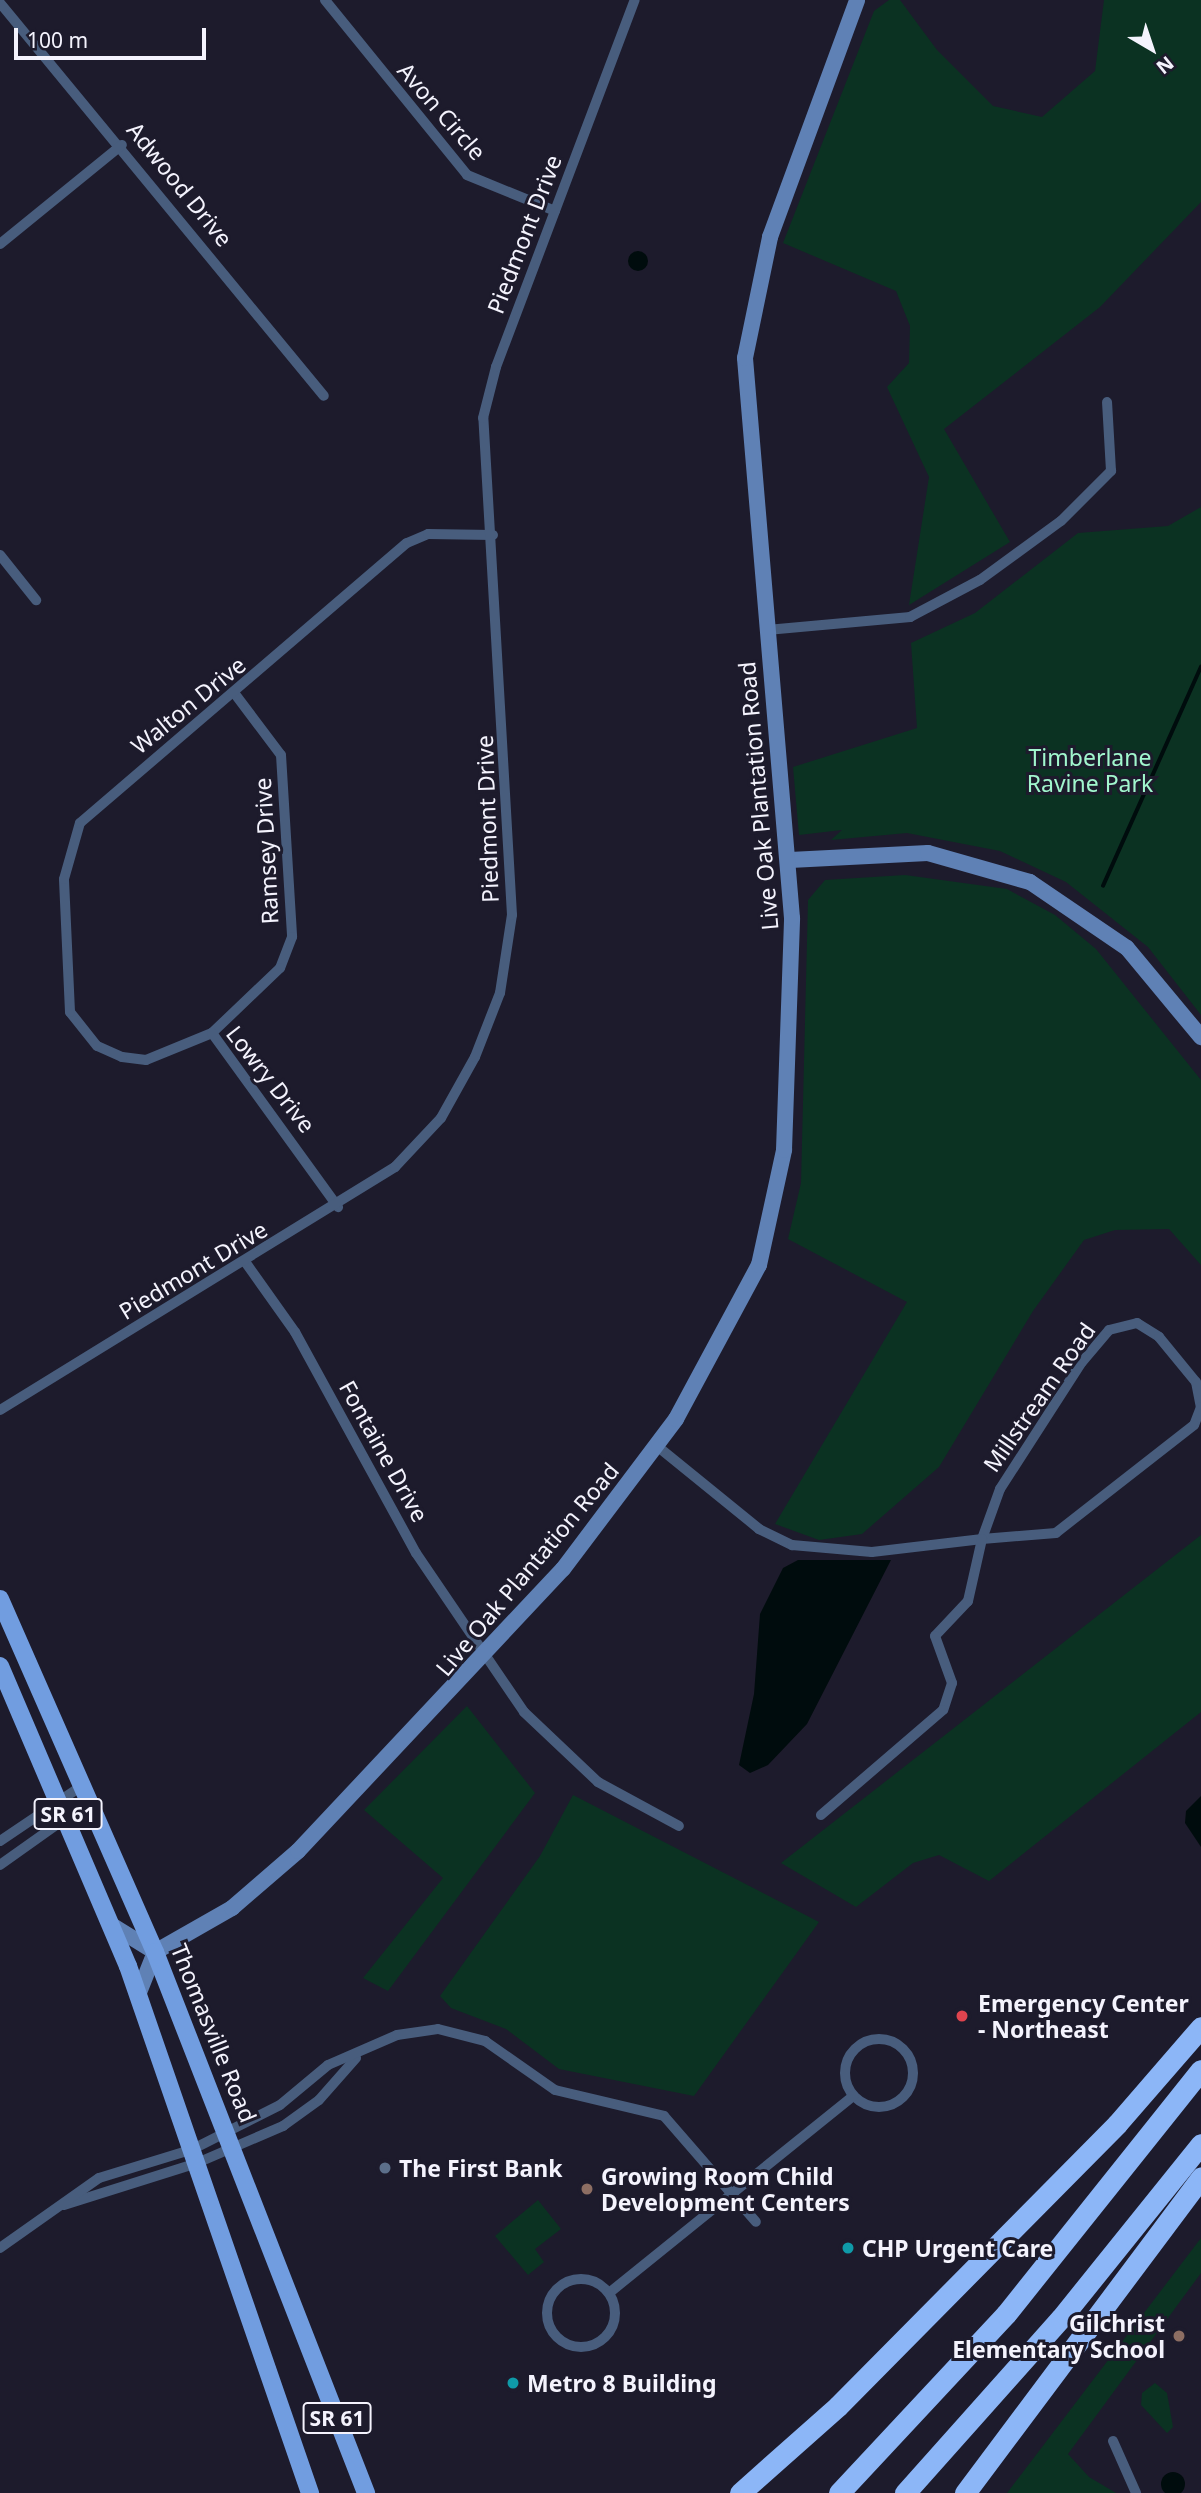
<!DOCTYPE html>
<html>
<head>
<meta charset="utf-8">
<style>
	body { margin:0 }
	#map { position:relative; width:1201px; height:2493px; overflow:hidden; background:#1d1b2c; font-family:"Noto Sans",sans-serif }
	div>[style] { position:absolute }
	.green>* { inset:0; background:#0b3222 }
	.water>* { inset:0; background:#000c0d }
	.round { border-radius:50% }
	.stream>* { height:3.5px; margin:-1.75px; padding:0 1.75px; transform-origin:1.75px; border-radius:1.75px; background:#000c0d }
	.street>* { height:10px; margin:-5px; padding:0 5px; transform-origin:5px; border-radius:5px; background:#485d7d }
	.street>.ring { margin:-5px; padding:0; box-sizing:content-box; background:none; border:10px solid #485d7d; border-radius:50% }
	.secondary>* { height:16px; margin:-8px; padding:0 8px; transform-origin:8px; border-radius:8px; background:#5f81b5 }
	.primary>* { height:18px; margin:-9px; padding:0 9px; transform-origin:9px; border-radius:9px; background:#719de0 }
	.highway>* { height:21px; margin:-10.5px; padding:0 10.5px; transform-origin:10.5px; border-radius:10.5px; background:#8cb6f7 }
	.dots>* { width:19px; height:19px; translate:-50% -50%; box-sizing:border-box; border:4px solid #1d1b2c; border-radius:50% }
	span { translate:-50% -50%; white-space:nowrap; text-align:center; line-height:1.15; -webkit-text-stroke:6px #1d1b2c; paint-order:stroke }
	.shield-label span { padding:2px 5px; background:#1d1b2c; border:2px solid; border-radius:5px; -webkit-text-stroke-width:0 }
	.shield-label { font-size:21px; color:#f4f3fd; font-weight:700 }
	.street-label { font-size:23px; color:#f4f3fd }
	.park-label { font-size:23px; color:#a1f6cd }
	.poi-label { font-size:23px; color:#f4f3fd; font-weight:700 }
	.left { translate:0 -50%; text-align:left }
	.right { translate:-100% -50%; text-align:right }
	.north { position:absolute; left:1117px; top:14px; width:70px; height:70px; -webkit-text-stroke:5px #1d1b2c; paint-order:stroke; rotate:141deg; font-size:19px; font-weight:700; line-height:28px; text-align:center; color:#f4f3fd }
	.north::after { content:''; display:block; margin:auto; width:24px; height:32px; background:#f4f3fd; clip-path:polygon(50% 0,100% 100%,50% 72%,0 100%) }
	.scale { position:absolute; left:14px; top:28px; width:192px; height:32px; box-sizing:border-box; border:4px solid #f4f3fd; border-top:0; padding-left:9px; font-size:21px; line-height:24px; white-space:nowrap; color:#f4f3fd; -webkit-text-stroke:5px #1d1b2c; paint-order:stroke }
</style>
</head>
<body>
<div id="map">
	<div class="green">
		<i style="clip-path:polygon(889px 0,900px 0,937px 50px,993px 106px,1042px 117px,1095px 71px,1104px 0,1201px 0,1201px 202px,1100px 307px,944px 429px,1010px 542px,909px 605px,929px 477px,887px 387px,909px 363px,910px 326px,896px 291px,783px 243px,874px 11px)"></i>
		<i style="clip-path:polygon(1201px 507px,1201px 1015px,1148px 947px,1066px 882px,1000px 851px,907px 833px,831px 840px,842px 830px,799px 835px,793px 767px,917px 728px,911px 643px,975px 613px,1078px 533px,1168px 526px)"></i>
		<i style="clip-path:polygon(905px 875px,1007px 889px,1055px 915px,1096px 949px,1201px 1080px,1201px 1265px,1169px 1229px,1115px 1230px,1084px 1240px,1033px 1311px,939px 1467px,862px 1534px,819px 1540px,775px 1524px,907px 1302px,788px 1239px,801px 1183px,808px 900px,825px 880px)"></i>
		<i style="clip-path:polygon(1201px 1535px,1201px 1712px,989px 1881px,939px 1855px,913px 1863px,856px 1907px,781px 1863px)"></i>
		<i style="clip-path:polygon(467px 1706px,535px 1793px,388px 1991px,363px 1978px,443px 1878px,364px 1810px)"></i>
		<i style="clip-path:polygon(573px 1795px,819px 1922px,694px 2096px,559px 2069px,506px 2029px,451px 2008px,440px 1996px,540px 1856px)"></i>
		<i style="clip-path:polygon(538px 2200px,561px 2229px,535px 2249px,544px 2262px,528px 2275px,495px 2236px)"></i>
		<i style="clip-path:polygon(1201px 2238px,1201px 2273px,1068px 2454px,1089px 2477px,1116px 2493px,1007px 2493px)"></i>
		<i style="clip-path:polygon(1155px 2383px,1167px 2393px,1173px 2427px,1167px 2433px,1141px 2405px,1142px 2393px)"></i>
	</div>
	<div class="water">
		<i class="round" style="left:628px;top:251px;width:20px;height:20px"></i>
		<i style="clip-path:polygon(798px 1560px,891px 1560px,807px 1724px,768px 1765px,750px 1773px,739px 1765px,754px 1694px,760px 1614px,783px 1568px)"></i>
		<i style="clip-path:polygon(1201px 1796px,1201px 1847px,1185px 1823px,1186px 1811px)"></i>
		<i class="round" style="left:1161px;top:2472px;width:24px;height:24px"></i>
	</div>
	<div class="stream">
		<i style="left:1103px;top:886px;width:240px;rotate:-65.9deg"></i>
	</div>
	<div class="street">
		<i style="left:325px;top:0;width:225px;rotate:50.9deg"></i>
		<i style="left:467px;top:175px;width:95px;rotate:22.2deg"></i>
		<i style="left:0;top:3px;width:509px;rotate:50.5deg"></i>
		<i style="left:0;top:244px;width:157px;rotate:-39.1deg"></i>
		<i style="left:0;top:555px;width:58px;rotate:51.3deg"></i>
		<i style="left:767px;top:630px;width:144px;rotate:-5.2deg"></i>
		<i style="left:910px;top:617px;width:79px;rotate:-27.9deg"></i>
		<i style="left:980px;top:580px;width:100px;rotate:-36.1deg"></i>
		<i style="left:1061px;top:521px;width:71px;rotate:-45deg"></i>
		<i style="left:1111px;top:471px;width:69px;rotate:-93.3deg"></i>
		<i style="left:235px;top:694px;width:76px;rotate:53deg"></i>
		<i style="left:281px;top:755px;width:182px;rotate:86.5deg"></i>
		<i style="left:292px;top:937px;width:33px;rotate:111deg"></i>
		<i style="left:280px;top:968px;width:94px;rotate:136.3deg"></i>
		<i style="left:212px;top:1033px;width:71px;rotate:157.8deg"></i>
		<i style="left:146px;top:1060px;width:24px;rotate:-173deg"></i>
		<i style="left:122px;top:1057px;width:27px;rotate:-156deg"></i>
		<i style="left:97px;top:1046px;width:43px;rotate:-128.5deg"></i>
		<i style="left:70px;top:1012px;width:133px;rotate:-92.6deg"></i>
		<i style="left:64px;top:879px;width:58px;rotate:-74.1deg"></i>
		<i style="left:80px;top:823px;width:430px;rotate:-40.6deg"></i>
		<i style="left:407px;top:543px;width:23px;rotate:-23deg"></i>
		<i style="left:428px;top:534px;width:65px;rotate:0.9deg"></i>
		<i style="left:212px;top:1033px;width:215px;rotate:54.1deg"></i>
		<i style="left:246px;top:1263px;width:85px;rotate:54.6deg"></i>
		<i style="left:295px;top:1332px;width:252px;rotate:61.3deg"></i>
		<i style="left:416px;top:1553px;width:192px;rotate:55.8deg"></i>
		<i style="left:524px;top:1712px;width:102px;rotate:43.4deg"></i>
		<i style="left:598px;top:1782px;width:92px;rotate:28.5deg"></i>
		<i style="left:1137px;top:1323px;width:26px;rotate:32deg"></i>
		<i style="left:1159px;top:1337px;width:58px;rotate:50.6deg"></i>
		<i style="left:1196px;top:1382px;width:25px;rotate:79deg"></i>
		<i style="left:1201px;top:1407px;width:19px;rotate:111deg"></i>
		<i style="left:1194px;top:1425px;width:175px;rotate:142deg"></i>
		<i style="left:1056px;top:1533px;width:74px;rotate:175.4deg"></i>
		<i style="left:982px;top:1539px;width:53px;rotate:-70.2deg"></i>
		<i style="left:1000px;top:1489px;width:151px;rotate:-57.2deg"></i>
		<i style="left:1082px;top:1362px;width:42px;rotate:-49.8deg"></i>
		<i style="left:1109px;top:1330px;width:29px;rotate:-14deg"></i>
		<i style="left:0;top:1410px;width:464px;rotate:-31.6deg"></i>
		<i style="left:395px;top:1167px;width:67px;rotate:-46.8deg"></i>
		<i style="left:441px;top:1118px;width:70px;rotate:-60.9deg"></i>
		<i style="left:475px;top:1057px;width:69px;rotate:-68.7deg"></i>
		<i style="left:500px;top:993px;width:79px;rotate:-81.3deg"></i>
		<i style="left:512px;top:915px;width:498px;rotate:-93.3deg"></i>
		<i style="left:483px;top:418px;width:53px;rotate:-75.7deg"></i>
		<i style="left:496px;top:367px;width:392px;rotate:-69.3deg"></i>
		<i style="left:657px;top:1446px;width:132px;rotate:39.1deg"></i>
		<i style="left:759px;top:1529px;width:37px;rotate:26deg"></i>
		<i style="left:792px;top:1545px;width:80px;rotate:5deg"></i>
		<i style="left:872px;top:1552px;width:111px;rotate:-6.7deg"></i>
		<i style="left:982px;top:1539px;width:64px;rotate:102.7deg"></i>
		<i style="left:968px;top:1601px;width:48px;rotate:133.3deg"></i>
		<i style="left:935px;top:1636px;width:50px;rotate:70.1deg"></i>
		<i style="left:952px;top:1683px;width:28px;rotate:108deg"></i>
		<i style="left:943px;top:1710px;width:161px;rotate:139.3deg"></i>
		<i style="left:0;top:1841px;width:100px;rotate:-34deg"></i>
		<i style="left:0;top:1865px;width:110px;rotate:-35.4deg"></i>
		<i class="ring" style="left:845px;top:2039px;width:58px;height:58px"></i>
		<i style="left:64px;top:2205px;width:139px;rotate:-17.5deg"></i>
		<i style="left:197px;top:2163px;width:94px;rotate:-23.3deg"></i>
		<i style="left:283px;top:2126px;width:44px;rotate:-35.8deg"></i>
		<i style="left:319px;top:2100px;width:56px;rotate:-48.6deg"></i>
		<i style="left:0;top:2248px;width:121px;rotate:-35.3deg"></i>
		<i style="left:99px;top:2178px;width:98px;rotate:-17.1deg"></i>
		<i style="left:193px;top:2149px;width:97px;rotate:-26.8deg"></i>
		<i style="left:280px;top:2105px;width:62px;rotate:-39.8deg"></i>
		<i style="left:328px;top:2065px;width:75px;rotate:-23.5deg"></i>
		<i style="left:397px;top:2035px;width:41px;rotate:-8.3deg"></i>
		<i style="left:438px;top:2029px;width:49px;rotate:14.3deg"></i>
		<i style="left:485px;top:2041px;width:85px;rotate:35deg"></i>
		<i style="left:555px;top:2090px;width:112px;rotate:13.4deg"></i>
		<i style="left:664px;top:2116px;width:140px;rotate:49deg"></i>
		<i class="ring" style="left:547px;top:2279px;width:58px;height:58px"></i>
		<i style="left:609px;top:2293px;width:314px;rotate:-38.9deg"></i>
		<i style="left:1113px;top:2441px;width:57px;rotate:66.1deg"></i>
	</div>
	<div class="secondary">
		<i style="left:790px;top:860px;width:138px;rotate:-2.9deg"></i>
		<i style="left:928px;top:853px;width:106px;rotate:15.9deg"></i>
		<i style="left:1030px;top:882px;width:117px;rotate:34.2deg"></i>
		<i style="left:1127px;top:948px;width:116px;rotate:50.3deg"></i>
		<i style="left:113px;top:1926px;width:49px;rotate:31.8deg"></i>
		<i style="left:138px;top:1995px;width:46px;rotate:-68.4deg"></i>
		<i style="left:155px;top:1952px;width:89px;rotate:-29.7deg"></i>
		<i style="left:232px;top:1908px;width:87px;rotate:-40.8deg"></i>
		<i style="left:298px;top:1851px;width:387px;rotate:-46.8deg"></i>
		<i style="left:563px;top:1569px;width:188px;rotate:-53deg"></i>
		<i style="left:676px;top:1419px;width:175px;rotate:-61.7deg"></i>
		<i style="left:759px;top:1265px;width:118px;rotate:-77.7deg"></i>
		<i style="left:784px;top:1150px;width:232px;rotate:-88deg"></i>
		<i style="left:792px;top:918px;width:562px;rotate:-94.8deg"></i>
		<i style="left:745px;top:358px;width:124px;rotate:-78.3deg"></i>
		<i style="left:770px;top:237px;width:252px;rotate:-69.8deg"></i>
	</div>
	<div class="primary">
		<i style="left:0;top:1599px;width:386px;rotate:66.3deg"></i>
		<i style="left:155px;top:1952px;width:581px;rotate:68.69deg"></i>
		<i style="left:0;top:1666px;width:326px;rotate:66.9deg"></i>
		<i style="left:128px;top:1966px;width:558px;rotate:70.95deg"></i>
	</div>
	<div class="highway">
		<i style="left:740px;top:2493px;width:131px;rotate:-41.6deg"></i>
		<i style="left:838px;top:2406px;width:397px;rotate:-45.3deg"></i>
		<i style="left:1117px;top:2124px;width:128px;rotate:-49.1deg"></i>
		<i style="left:839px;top:2493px;width:245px;rotate:-47deg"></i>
		<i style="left:1006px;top:2314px;width:312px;rotate:-51.4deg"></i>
		<i style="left:905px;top:2493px;width:234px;rotate:-48.3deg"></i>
		<i style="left:1061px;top:2318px;width:223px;rotate:-51.2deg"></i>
		<i style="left:965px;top:2493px;width:394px;rotate:-53.2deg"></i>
	</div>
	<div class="dots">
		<i style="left:962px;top:2016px;background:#e0444e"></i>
		<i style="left:385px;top:2168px;background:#5c6f8a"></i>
		<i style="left:587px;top:2189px;background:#8d6e63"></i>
		<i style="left:848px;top:2248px;background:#0f9aa8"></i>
		<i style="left:1179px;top:2336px;background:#8d6e63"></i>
		<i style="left:513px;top:2383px;background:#0f9aa8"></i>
	</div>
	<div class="shield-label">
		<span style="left:68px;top:1814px">SR 61</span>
		<span style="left:337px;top:2418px">SR 61</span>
	</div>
	<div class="street-label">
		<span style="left:442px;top:111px;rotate:49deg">Avon Circle</span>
		<span style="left:180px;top:184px;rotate:51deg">Adwood Drive</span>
		<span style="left:524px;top:234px;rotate:-69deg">Piedmont Drive</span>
		<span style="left:188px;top:705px;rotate:-39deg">Walton Drive</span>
		<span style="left:758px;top:796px;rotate:-95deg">Live Oak Plantation Road</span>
		<span style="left:487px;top:819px;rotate:-92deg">Piedmont Drive</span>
		<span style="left:266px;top:851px;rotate:-93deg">Ramsey Drive</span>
		<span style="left:271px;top:1079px;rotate:52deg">Lowry Drive</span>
		<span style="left:193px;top:1270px;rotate:-31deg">Piedmont Drive</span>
		<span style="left:1039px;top:1397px;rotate:-55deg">Millstream Road</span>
		<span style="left:384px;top:1451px;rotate:61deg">Fontaine Drive</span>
		<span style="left:527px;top:1569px;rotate:-50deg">Live Oak Plantation Road</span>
		<span style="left:214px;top:2033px;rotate:68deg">Thomasville Road</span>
	</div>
	<div class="park-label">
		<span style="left:1090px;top:770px">Timberlane<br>Ravine Park</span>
	</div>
	<div class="poi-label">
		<span class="left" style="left:978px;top:2016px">Emergency Center<br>- Northeast</span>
		<span class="left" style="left:399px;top:2168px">The First Bank</span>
		<span class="left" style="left:601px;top:2189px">Growing Room Child<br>Development Centers</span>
		<span class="left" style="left:862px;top:2248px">CHP Urgent Care</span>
		<span class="right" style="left:1165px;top:2336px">Gilchrist<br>Elementary School</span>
		<span class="left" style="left:527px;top:2383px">Metro 8 Building</span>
	</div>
	<div class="north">N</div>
	<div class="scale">100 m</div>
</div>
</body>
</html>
